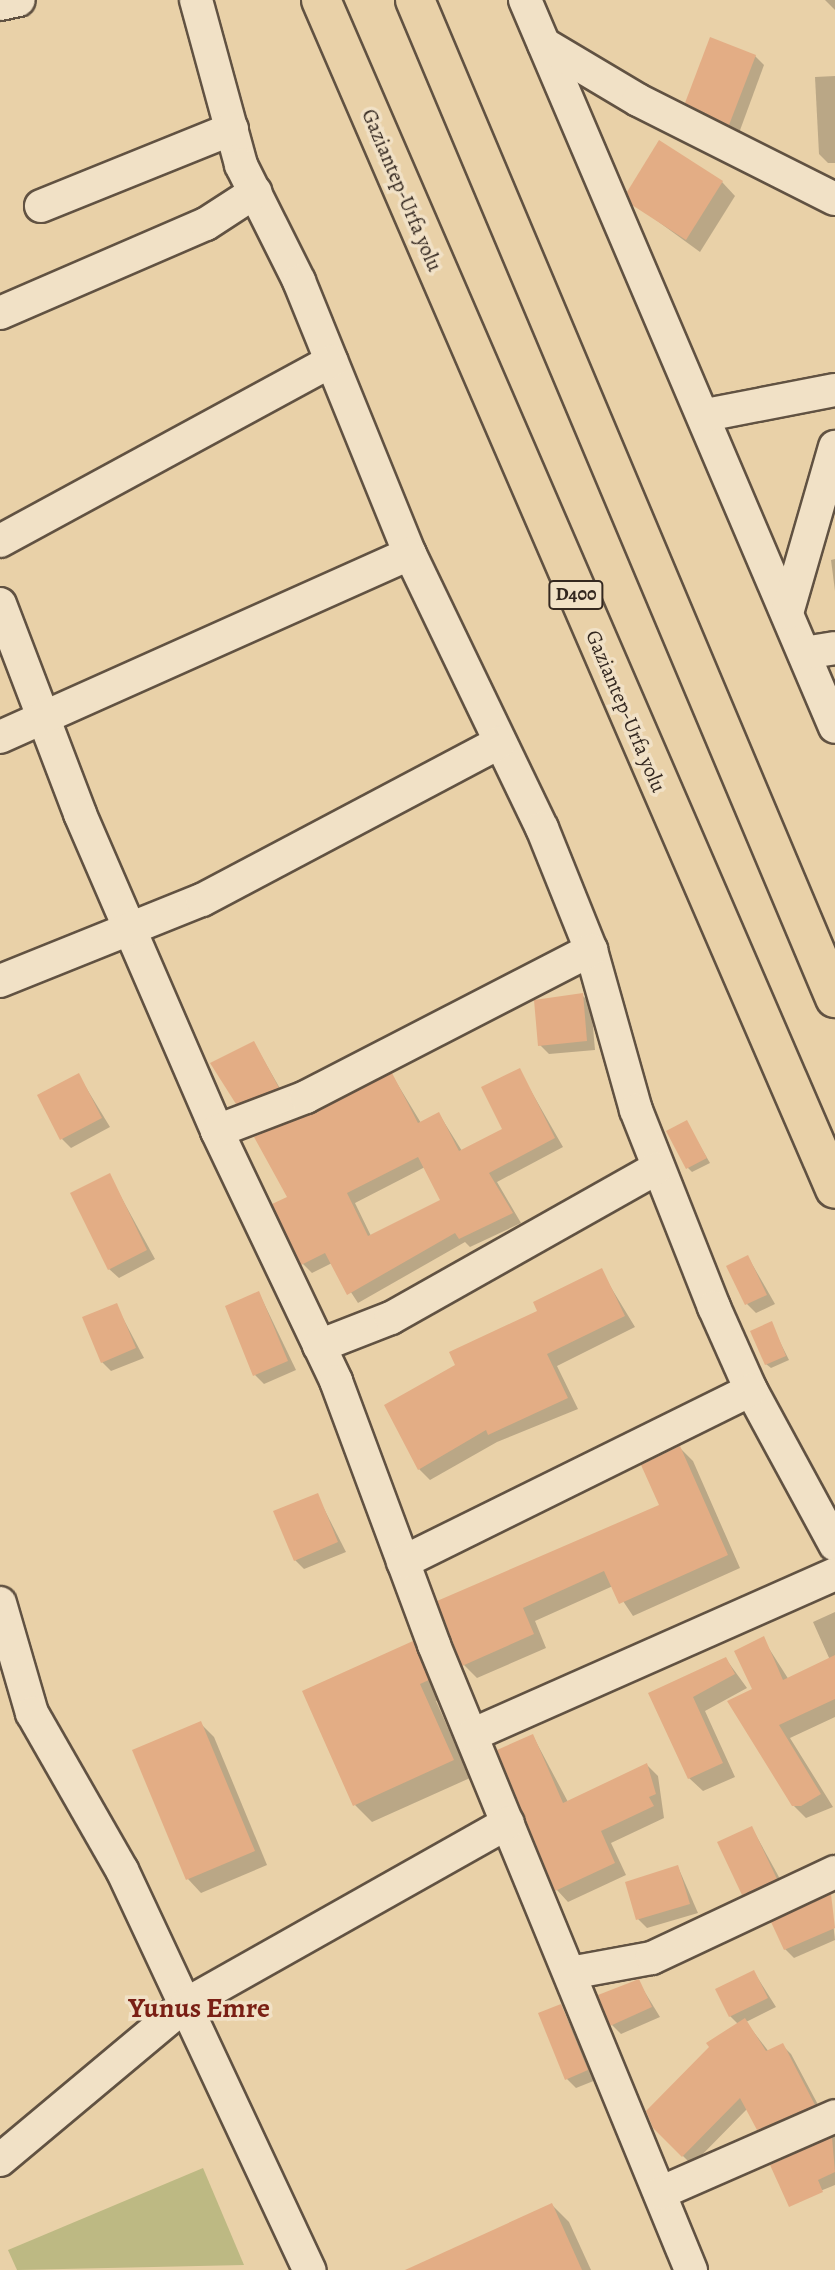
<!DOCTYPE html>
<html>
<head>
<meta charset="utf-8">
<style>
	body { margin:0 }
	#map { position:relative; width:835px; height:2270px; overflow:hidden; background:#e9d1a8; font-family:Alegreya,serif }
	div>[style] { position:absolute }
	.green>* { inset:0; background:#bdb983 }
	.shadow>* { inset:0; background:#0003 }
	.building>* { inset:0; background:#e3ad85 }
	.roads { filter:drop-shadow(2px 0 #615242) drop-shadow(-2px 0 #615242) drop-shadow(0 2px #615242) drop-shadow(0 -2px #615242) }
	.street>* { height:32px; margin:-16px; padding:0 16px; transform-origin:16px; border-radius:16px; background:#f1e1c6 }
	.highway>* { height:38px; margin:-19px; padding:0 19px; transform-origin:19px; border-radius:19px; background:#e9d1a8 }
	span { translate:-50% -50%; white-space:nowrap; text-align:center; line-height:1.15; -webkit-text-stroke:7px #f1e1c6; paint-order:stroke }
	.shield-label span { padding:2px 5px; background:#f1e1c6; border:2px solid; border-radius:5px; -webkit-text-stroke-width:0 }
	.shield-label { font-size:19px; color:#342820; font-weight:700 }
	.street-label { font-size:21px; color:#342820 }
	.district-label { font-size:28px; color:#7a1f14; font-weight:700 }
</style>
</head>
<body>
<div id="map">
	<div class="green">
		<i style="clip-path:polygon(203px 2168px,244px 2265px,17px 2270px,8px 2250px)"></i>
	</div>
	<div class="shadow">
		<i style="clip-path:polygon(825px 0,835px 0,835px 10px)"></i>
		<i style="clip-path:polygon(755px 56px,764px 65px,739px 133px,687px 103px)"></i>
		<i style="clip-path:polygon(835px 76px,835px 163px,828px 163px,819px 154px,815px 77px)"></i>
		<i style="clip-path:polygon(722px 182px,735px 196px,700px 252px,634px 204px)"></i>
		<i style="clip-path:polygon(835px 559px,835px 591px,831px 560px)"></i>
		<i style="clip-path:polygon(582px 995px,591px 1004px,595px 1050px,549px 1054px,540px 1045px)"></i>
		<i style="clip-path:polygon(254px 1043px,282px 1092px,242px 1107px,237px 1103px)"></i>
		<i style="clip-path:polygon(evenodd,519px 1070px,563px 1147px,497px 1182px,521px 1223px,470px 1247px,465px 1242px,358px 1303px,332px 1263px,312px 1273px,303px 1264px,290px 1198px,392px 1075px,421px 1123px,439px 1114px,462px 1151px,505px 1130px,519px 1070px,425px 1167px,442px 1201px,371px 1236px,355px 1203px,425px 1167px)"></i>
		<i style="clip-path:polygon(79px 1076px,110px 1127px,71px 1148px,62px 1139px)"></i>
		<i style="clip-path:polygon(686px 1122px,710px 1163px,692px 1172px,688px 1168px)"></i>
		<i style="clip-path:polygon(109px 1175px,155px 1259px,119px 1278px,109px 1269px)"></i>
		<i style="clip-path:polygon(748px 1257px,775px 1304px,756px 1313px,747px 1304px)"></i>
		<i style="clip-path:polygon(601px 1271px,635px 1327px,557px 1366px,578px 1409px,497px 1442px,430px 1480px,419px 1469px,457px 1366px)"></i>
		<i style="clip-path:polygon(259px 1293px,296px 1370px,264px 1384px,255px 1375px)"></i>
		<i style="clip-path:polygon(116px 1305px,144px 1358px,111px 1371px,102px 1362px)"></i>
		<i style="clip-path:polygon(771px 1324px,789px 1360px,771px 1368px,766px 1364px)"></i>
		<i style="clip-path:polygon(680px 1448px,693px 1461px,740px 1568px,633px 1616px,613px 1586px,535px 1621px,546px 1648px,477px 1678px,464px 1665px,439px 1602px,662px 1506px)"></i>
		<i style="clip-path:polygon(317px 1495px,346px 1552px,304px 1569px,295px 1560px)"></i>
		<i style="clip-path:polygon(835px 1612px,835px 1717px,790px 1738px,833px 1807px,806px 1818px,793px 1805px,754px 1690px,763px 1639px,789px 1680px,830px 1660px,813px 1622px)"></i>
		<i style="clip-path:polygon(413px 1643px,430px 1660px,445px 1698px,436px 1701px,470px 1778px,372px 1822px,355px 1805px)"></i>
		<i style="clip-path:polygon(726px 1659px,747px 1688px,705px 1711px,735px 1777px,703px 1791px,689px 1778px,650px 1694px)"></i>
		<i style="clip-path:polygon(200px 1723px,214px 1737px,267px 1865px,201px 1893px,188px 1879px,134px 1751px)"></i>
		<i style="clip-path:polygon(533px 1736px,568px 1802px,647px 1765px,658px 1776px,664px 1818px,611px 1843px,626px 1875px,568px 1902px,557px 1890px)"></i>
		<i style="clip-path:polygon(752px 1828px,785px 1888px,753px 1903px,720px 1843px)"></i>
		<i style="clip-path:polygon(678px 1867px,698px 1913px,647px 1928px,638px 1919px)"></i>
		<i style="clip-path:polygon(830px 1896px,835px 1940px,794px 1958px,785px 1949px)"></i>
		<i style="clip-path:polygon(754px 1972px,776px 2007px,746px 2022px,769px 2052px,782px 2045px,791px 2054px,823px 2114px,768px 2138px,748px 2108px,692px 2165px,654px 2127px,738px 2024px,730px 2016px)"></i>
		<i style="clip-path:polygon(638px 1981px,660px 2017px,621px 2034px,612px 2025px)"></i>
		<i style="clip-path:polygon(561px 2006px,596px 2080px,576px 2088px,567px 2079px)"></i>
		<i style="clip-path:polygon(835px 2134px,835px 2185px,793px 2202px,773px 2165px)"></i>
		<i style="clip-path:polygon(552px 2205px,569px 2222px,591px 2270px,409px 2270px)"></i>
	</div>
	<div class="building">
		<i style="clip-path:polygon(710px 37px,756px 55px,729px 125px,685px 103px)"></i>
		<i style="clip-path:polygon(659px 140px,723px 181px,686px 240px,632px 205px,627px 192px)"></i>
		<i style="clip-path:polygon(583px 993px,587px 1041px,538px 1046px,534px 1000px)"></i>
		<i style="clip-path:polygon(254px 1041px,279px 1088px,236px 1104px,210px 1063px)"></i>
		<i style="clip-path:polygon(evenodd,520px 1068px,555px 1138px,489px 1173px,513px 1213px,459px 1239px,455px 1233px,347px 1295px,325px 1253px,301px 1265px,272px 1204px,287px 1197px,254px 1137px,392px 1073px,418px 1123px,439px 1112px,459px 1151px,502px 1129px,481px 1087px,520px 1068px,418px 1157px,440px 1200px,368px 1236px,347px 1193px,418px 1157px)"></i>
		<i style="clip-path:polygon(79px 1073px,102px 1118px,60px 1140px,37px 1095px)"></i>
		<i style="clip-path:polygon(687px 1120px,707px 1158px,686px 1169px,666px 1131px)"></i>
		<i style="clip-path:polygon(110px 1173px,147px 1250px,108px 1270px,70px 1193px)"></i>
		<i style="clip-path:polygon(748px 1255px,767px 1295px,745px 1305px,726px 1266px)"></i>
		<i style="clip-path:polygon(602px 1268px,625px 1316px,547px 1354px,568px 1398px,488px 1435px,486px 1430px,418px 1470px,384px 1405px,455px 1365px,449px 1352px,537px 1311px,533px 1302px)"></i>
		<i style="clip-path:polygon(259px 1291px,288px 1361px,253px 1376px,225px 1306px)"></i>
		<i style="clip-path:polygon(117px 1303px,136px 1348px,101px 1363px,82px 1317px)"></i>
		<i style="clip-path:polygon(772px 1321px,786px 1356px,765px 1365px,750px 1331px)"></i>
		<i style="clip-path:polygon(680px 1446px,728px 1555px,619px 1604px,604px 1571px,523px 1608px,534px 1634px,462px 1666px,437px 1601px,659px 1505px,641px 1465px)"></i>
		<i style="clip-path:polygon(318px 1493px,338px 1542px,294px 1561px,273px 1511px)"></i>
		<i style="clip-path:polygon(764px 1636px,783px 1680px,835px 1655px,835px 1699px,779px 1725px,821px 1794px,801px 1806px,792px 1806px,727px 1701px,752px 1689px,734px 1651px)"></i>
		<i style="clip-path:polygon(413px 1641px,429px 1680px,420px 1684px,454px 1760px,353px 1806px,302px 1691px)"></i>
		<i style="clip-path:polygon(726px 1657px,735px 1674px,693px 1697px,723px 1763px,688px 1779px,648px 1693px)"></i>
		<i style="clip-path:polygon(201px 1721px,255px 1851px,186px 1880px,132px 1750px)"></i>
		<i style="clip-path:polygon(533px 1734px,563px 1803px,647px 1763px,656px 1794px,649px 1797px,654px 1806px,601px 1831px,615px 1863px,555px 1891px,497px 1750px)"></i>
		<i style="clip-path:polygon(752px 1826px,777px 1879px,742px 1895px,717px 1842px)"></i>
		<i style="clip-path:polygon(678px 1865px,690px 1904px,636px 1920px,625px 1882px)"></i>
		<i style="clip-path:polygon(831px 1894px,835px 1928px,784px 1950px,771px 1922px)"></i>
		<i style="clip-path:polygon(754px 1970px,768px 1998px,729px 2017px,715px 1989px)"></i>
		<i style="clip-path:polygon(639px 1979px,652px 2007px,610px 2026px,598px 1995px)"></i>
		<i style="clip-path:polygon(561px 2004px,588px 2070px,565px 2080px,538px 2013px)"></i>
		<i style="clip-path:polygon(745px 2018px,766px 2051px,783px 2043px,815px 2105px,757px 2130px,740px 2098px,682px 2157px,653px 2128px,646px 2111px,709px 2047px,706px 2043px)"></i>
		<i style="clip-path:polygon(832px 2137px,835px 2172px,818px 2180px,823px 2192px,789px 2207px,770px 2165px)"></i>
		<i style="clip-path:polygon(552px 2203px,582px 2270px,405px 2270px)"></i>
	</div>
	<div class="roads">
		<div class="street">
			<i style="left:196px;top:0;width:171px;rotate:74.7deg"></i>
			<i style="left:241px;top:165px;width:130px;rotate:63.4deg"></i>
			<i style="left:299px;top:281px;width:295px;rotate:67.9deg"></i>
			<i style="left:410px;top:554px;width:304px;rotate:64.3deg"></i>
			<i style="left:542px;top:828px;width:131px;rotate:68.1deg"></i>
			<i style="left:591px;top:950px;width:166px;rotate:74.3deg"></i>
			<i style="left:636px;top:1110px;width:212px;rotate:68.4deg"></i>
			<i style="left:714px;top:1307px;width:91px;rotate:66deg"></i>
			<i style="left:751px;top:1390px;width:176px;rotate:61.5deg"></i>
			<i style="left:525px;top:0;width:790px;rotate:66.91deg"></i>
			<i style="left:0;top:4px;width:19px;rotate:-12deg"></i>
			<i style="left:544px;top:44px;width:109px;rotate:30.8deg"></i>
			<i style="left:638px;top:100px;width:220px;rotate:26.7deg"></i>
			<i style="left:41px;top:206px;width:206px;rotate:-22deg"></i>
			<i style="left:0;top:313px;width:224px;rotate:-23.4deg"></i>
			<i style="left:206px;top:224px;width:59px;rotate:-33.1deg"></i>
			<i style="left:706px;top:415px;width:131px;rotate:-11deg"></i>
			<i style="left:0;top:541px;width:377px;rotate:-28.5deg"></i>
			<i style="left:0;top:604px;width:225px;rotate:69.1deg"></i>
			<i style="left:80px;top:814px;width:345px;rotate:66.6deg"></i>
			<i style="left:217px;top:1131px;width:277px;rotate:64.5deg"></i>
			<i style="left:336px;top:1381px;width:282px;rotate:69.6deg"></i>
			<i style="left:434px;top:1645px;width:676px;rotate:67.65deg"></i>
			<i style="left:787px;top:613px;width:173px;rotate:-73.9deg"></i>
			<i style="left:804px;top:653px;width:31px;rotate:-9deg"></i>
			<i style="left:0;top:737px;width:449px;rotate:-24.1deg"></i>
			<i style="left:0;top:981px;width:218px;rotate:-21.9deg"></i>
			<i style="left:202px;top:900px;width:337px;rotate:-27.9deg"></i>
			<i style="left:217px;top:1131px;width:95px;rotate:-20.9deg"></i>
			<i style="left:306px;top:1097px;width:321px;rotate:-27.3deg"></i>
			<i style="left:319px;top:1346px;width:77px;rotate:-21.3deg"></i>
			<i style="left:391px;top:1318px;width:305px;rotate:-29.4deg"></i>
			<i style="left:403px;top:1562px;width:388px;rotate:-26.3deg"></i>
			<i style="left:0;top:1603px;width:115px;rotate:73.8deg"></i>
			<i style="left:32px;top:1713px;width:181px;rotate:60.2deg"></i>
			<i style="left:122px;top:1870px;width:442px;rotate:64.9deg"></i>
			<i style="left:472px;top:1735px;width:397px;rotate:-23.9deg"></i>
			<i style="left:570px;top:1973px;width:83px;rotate:-10.4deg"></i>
			<i style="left:652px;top:1958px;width:202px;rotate:-25.2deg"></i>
			<i style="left:0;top:2160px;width:245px;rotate:-39.9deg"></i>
			<i style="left:188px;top:2003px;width:367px;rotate:-29.4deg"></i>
			<i style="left:660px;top:2193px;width:191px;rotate:-23.7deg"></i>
		</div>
		<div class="highway">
			<i style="left:321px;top:0;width:1295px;rotate:66.62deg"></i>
			<i style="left:415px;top:0;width:1083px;rotate:67.18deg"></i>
		</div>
	</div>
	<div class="shield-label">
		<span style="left:576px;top:595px">D400</span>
	</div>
	<div class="street-label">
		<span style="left:402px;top:190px;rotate:67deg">Gaziantep-Urfa yolu</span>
		<span style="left:626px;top:711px;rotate:67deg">Gaziantep-Urfa yolu</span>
	</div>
	<div class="district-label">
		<span style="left:199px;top:2008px">Yunus Emre</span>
	</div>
</div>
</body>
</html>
